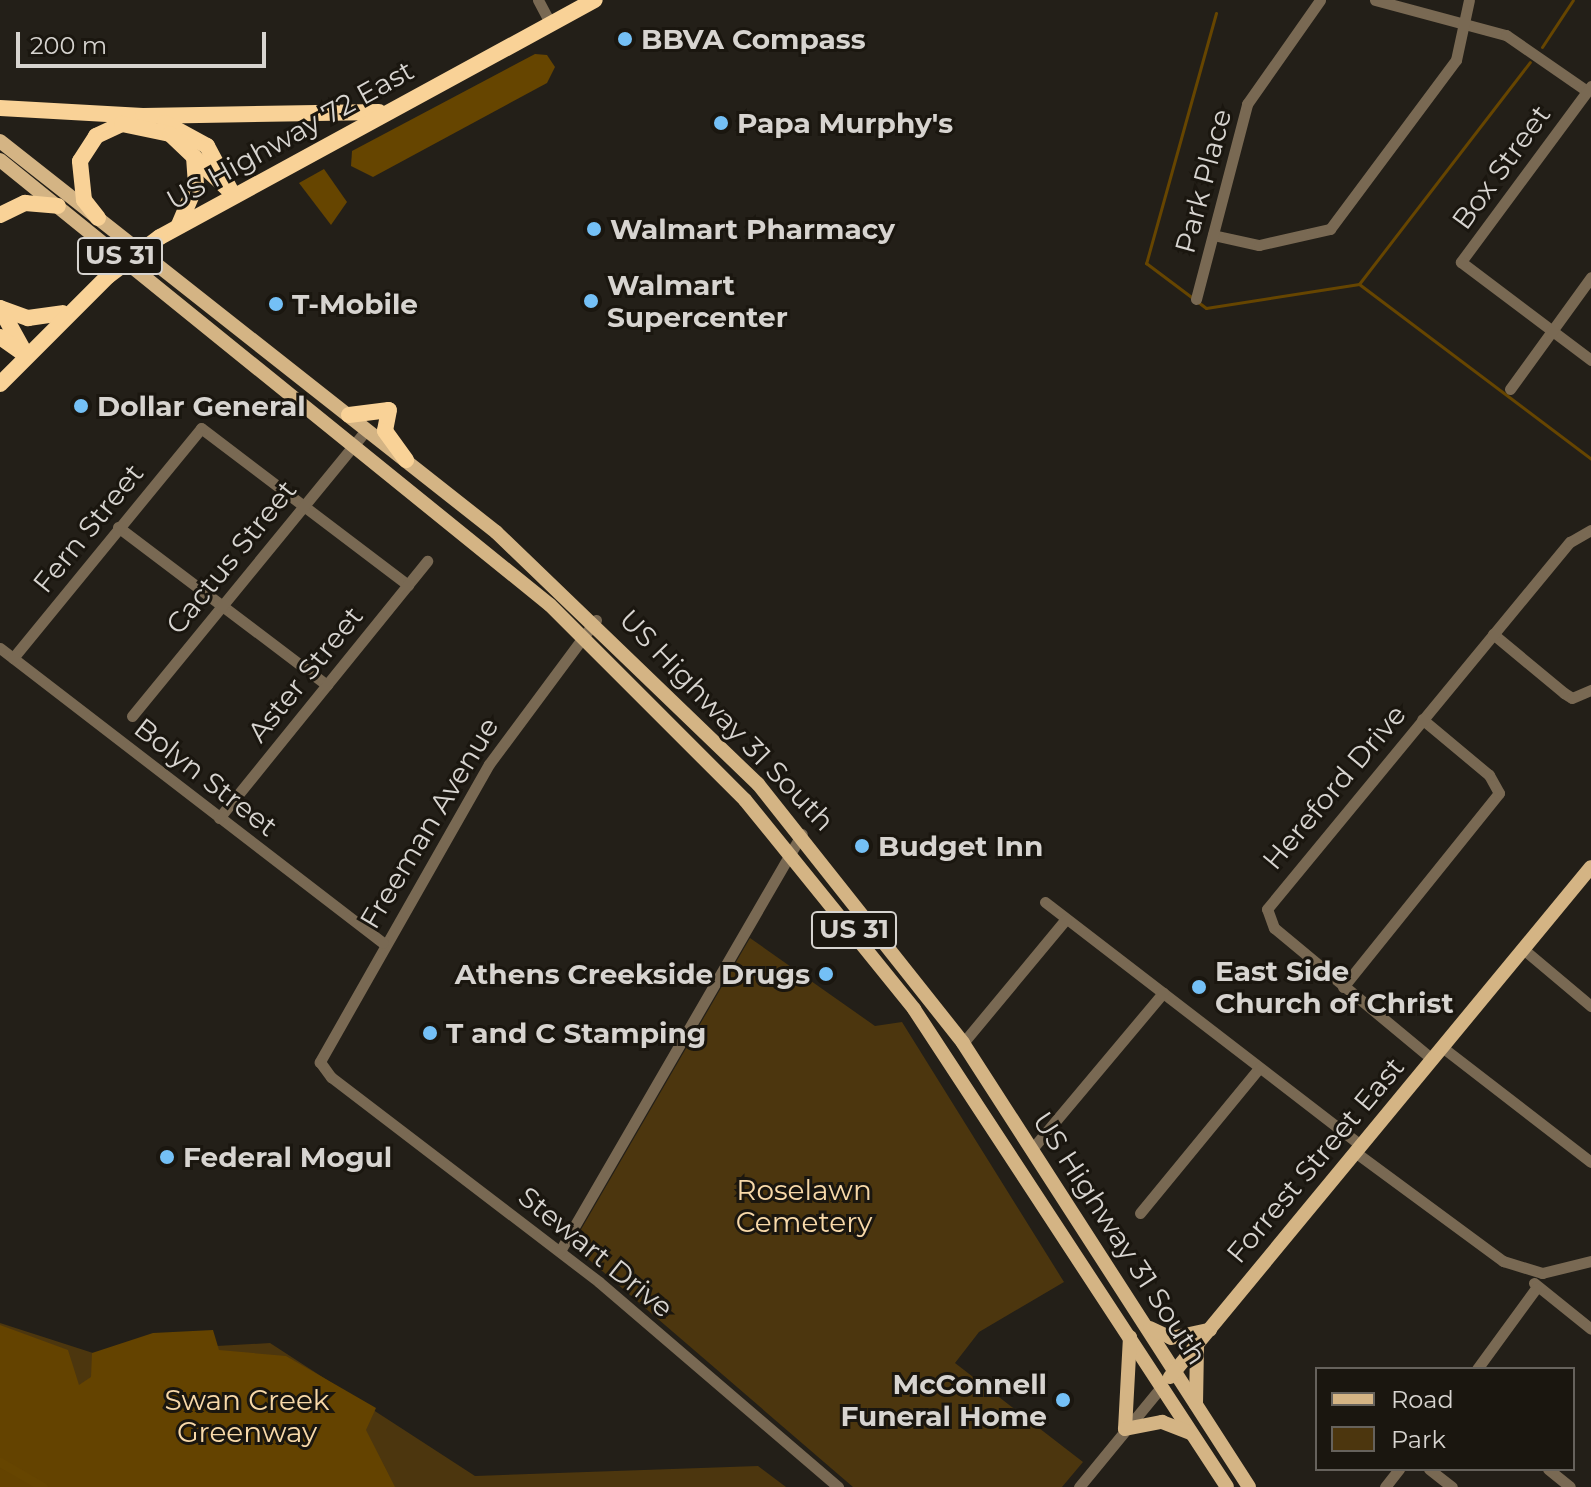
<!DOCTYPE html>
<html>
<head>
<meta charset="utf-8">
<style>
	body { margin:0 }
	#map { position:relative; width:1591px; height:1487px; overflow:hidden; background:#231f18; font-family:Montserrat,sans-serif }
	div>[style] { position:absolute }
	.green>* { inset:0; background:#4c360e }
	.forest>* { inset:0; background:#644300 }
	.water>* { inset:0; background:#664500 }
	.stream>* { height:3px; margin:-1.5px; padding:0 1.5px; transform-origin:1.5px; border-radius:1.5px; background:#664500 }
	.canal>* { height:9px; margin:-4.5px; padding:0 4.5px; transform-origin:4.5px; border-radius:4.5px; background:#664500 }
	.minor>* { height:11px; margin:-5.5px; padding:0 5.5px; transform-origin:5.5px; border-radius:5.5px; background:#796953 }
	.major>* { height:14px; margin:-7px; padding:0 7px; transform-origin:7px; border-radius:7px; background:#d4b484 }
	.highway>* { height:16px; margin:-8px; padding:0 8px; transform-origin:8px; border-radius:8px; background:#f9d297 }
	.highway-bridge>* { height:16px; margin:-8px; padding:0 8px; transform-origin:8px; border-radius:8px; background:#f9d297 }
	.dots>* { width:22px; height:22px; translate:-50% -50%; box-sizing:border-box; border:4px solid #1a160f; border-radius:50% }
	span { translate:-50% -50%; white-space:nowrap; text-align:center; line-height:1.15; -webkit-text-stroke:6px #1a160f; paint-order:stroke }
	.shield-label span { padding:2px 6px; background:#1a160f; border:2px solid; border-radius:6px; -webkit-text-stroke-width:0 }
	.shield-label { font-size:26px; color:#d7d4d0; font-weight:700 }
	.poi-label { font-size:28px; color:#d7d4d0; font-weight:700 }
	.left { translate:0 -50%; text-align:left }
	.right { translate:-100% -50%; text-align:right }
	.street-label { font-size:28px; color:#d7d4d0 }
	.park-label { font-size:28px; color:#f8d9a9 }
	.legend { position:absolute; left:1315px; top:1367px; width:260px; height:104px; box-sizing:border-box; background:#1a160f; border:2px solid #66625c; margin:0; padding:10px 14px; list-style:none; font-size:24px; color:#d7d4d0 }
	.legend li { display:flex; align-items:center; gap:16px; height:40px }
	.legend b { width:40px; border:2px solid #66625c }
	.scale { position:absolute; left:16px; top:32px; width:250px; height:36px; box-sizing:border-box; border:4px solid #d7d4d0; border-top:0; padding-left:10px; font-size:24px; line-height:28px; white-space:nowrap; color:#d7d4d0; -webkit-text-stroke:6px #1a160f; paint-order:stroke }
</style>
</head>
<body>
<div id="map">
	<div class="green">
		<i style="clip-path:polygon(750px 938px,875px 1026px,902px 1022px,1064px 1282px,979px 1332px,955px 1363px,1083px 1462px,1062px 1487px,853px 1487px,572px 1245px)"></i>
		<i style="clip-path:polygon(0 1323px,93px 1353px,270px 1343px,475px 1476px,758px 1466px,786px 1487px,0 1487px)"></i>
	</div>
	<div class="forest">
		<i style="clip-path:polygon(0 1325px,68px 1350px,79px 1385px,91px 1377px,92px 1353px,153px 1333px,213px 1330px,219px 1350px,286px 1356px,376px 1408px,366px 1430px,395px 1487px,0 1487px)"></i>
	</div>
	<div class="water">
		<i style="clip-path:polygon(535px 54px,547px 55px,555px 67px,547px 83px,373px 177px,351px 166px,352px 151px)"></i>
		<i style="clip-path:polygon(324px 169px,347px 202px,331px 225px,299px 183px)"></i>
	</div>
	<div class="stream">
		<i style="left:1216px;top:13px;width:260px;rotate:105.6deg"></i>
		<i style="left:1146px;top:263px;width:75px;rotate:36.9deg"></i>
		<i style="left:1206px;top:308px;width:155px;rotate:-8.9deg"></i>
		<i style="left:1359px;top:284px;width:280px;rotate:-52.4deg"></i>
		<i style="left:1542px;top:47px;width:56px;rotate:-56.6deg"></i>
		<i style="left:1359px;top:284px;width:291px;rotate:37deg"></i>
	</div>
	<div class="canal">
		<i style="left:0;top:1462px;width:50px;rotate:30.2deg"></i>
	</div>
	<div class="minor">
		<i style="left:538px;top:0;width:27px;rotate:62deg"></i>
		<i style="left:1375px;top:0;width:136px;rotate:15deg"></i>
		<i style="left:1506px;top:35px;width:98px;rotate:34.7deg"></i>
		<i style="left:1591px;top:86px;width:219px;rotate:126.5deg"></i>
		<i style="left:1461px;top:262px;width:163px;rotate:37deg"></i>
		<i style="left:1213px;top:235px;width:47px;rotate:12.3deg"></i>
		<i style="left:1259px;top:245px;width:73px;rotate:-12.7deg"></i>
		<i style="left:1330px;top:229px;width:211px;rotate:-53.3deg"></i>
		<i style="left:1456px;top:60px;width:61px;rotate:-77.8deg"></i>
		<i style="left:1196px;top:299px;width:202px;rotate:-75.3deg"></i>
		<i style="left:1247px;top:104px;width:127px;rotate:-54.9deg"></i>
		<i style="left:1510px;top:389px;width:138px;rotate:-54.1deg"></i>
		<i style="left:118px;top:527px;width:262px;rotate:37.1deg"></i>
		<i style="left:596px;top:620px;width:179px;rotate:126.6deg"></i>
		<i style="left:489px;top:764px;width:343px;rotate:119.6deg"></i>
		<i style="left:320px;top:1062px;width:19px;rotate:54deg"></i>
		<i style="left:331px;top:1077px;width:337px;rotate:37.4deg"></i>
		<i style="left:599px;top:1282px;width:315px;rotate:40.6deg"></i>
		<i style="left:1493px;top:634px;width:92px;rotate:39.7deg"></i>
		<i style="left:1564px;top:693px;width:9px;rotate:32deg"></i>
		<i style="left:1572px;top:698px;width:21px;rotate:-23deg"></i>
		<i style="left:0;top:648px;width:483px;rotate:37.6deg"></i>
		<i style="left:13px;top:658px;width:297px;rotate:-50.7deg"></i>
		<i style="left:201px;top:428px;width:260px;rotate:37.2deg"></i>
		<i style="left:132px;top:716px;width:371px;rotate:-50.7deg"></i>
		<i style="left:219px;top:818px;width:331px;rotate:-51deg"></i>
		<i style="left:1045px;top:902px;width:398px;rotate:37.6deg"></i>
		<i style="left:1523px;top:949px;width:89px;rotate:40deg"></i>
		<i style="left:1343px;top:987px;width:249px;rotate:-51.2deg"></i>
		<i style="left:1499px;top:793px;width:21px;rotate:-119deg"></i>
		<i style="left:1489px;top:775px;width:87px;rotate:-140.1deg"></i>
		<i style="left:963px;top:1043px;width:161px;rotate:-50.3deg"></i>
		<i style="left:1442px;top:1047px;width:188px;rotate:37.7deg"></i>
		<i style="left:1432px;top:1059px;width:205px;rotate:-140.3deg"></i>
		<i style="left:1274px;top:928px;width:20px;rotate:-110deg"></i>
		<i style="left:1267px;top:909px;width:476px;rotate:-50.5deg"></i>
		<i style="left:1570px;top:542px;width:24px;rotate:-30deg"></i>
		<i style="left:1032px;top:1149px;width:204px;rotate:-50deg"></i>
		<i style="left:1355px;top:1152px;width:184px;rotate:36.4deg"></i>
		<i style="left:1503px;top:1261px;width:41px;rotate:17.1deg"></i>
		<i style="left:1542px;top:1273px;width:50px;rotate:-13.8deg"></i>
		<i style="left:1140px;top:1213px;width:188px;rotate:-50.6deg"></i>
		<i style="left:560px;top:1251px;width:482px;rotate:-59.9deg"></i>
		<i style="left:1534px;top:1283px;width:73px;rotate:38.9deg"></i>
		<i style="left:1477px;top:1369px;width:100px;rotate:-53.9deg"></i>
		<i style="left:1429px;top:1469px;width:29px;rotate:38deg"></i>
		<i style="left:1548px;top:1469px;width:28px;rotate:39deg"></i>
		<i style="left:1079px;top:1487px;width:131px;rotate:-50.6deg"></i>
		<i style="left:1385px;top:1487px;width:23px;rotate:-52deg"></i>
	</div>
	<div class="major">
		<i style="left:0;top:141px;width:632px;rotate:38.25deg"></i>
		<i style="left:496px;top:532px;width:364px;rotate:43.9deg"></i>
		<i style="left:758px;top:784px;width:330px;rotate:51.6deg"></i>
		<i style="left:963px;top:1043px;width:528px;rotate:57.21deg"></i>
		<i style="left:0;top:160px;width:707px;rotate:38.98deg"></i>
		<i style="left:550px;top:605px;width:276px;rotate:45deg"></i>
		<i style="left:745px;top:800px;width:269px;rotate:51deg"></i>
		<i style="left:914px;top:1009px;width:571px;rotate:56.78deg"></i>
		<i style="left:1150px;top:1328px;width:23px;rotate:25deg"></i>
		<i style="left:1171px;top:1338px;width:40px;rotate:-12deg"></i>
		<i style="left:1130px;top:1337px;width:92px;rotate:93.1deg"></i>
		<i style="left:1125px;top:1429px;width:38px;rotate:-11deg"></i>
		<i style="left:1162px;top:1422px;width:31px;rotate:21deg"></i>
		<i style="left:1170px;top:1377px;width:661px;rotate:-50.46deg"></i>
		<i style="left:1196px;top:1404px;width:56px;rotate:-89deg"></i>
	</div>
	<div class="highway">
		<i style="left:0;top:108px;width:143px;rotate:3.2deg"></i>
		<i style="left:143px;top:116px;width:236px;rotate:-1deg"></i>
		<i style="left:165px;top:123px;width:48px;rotate:28.7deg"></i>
		<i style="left:207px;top:146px;width:53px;rotate:62deg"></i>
		<i style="left:0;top:215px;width:28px;rotate:-26deg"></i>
		<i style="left:25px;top:203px;width:33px;rotate:5deg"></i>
		<i style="left:98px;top:218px;width:23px;rotate:-128deg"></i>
		<i style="left:84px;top:200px;width:39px;rotate:-96deg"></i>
		<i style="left:80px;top:161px;width:30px;rotate:-57deg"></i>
		<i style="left:96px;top:136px;width:29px;rotate:-25deg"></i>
		<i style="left:122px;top:124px;width:49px;rotate:11.8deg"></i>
		<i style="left:170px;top:134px;width:86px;rotate:43.6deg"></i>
		<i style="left:179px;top:225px;width:43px;rotate:-67deg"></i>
		<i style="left:196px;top:185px;width:28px;rotate:-94deg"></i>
		<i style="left:160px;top:237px;width:495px;rotate:-28.6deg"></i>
		<i style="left:0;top:308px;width:30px;rotate:20deg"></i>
		<i style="left:28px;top:318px;width:35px;rotate:-8deg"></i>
		<i style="left:0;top:308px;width:54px;rotate:61deg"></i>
		<i style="left:0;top:337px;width:32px;rotate:35deg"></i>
		<i style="left:0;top:384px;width:153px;rotate:-45deg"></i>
		<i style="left:349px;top:415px;width:40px;rotate:-7.1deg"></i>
		<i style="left:389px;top:410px;width:21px;rotate:101deg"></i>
		<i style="left:385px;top:431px;width:36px;rotate:54deg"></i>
	</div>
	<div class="highway-bridge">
		<i style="left:108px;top:276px;width:65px;rotate:-36.9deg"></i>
	</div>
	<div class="dots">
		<i style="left:625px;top:39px;background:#74c0f6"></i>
		<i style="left:721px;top:123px;background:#74c0f6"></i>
		<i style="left:594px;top:229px;background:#74c0f6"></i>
		<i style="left:591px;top:301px;background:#74c0f6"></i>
		<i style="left:276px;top:304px;background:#74c0f6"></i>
		<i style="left:81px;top:406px;background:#74c0f6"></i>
		<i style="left:862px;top:846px;background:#74c0f6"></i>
		<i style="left:826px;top:974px;background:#74c0f6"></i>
		<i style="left:1199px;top:987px;background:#74c0f6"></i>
		<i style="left:430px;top:1033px;background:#74c0f6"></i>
		<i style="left:167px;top:1157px;background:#74c0f6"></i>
		<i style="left:1063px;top:1400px;background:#74c0f6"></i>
	</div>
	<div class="shield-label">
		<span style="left:120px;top:256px">US 31</span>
		<span style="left:854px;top:930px">US 31</span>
	</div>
	<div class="poi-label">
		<span class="left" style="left:641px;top:39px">BBVA Compass</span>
		<span class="left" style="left:737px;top:123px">Papa Murphy's</span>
		<span class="left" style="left:610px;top:229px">Walmart Pharmacy</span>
		<span class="left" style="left:607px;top:301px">Walmart<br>Supercenter</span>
		<span class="left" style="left:292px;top:304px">T-Mobile</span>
		<span class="left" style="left:97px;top:406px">Dollar General</span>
		<span class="left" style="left:878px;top:846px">Budget Inn</span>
		<span class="left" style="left:1215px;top:987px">East Side<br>Church of Christ</span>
		<span class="right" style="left:810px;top:974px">Athens Creekside Drugs</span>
		<span class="left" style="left:446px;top:1033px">T and C Stamping</span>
		<span class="left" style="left:183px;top:1157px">Federal Mogul</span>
		<span class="right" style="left:1047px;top:1400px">McConnell<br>Funeral Home</span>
	</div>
	<div class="street-label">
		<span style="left:290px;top:135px;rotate:-29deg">US Highway 72 East</span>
		<span style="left:1501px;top:167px;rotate:-54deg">Box Street</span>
		<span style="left:1203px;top:181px;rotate:-75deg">Park Place</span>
		<span style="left:88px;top:528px;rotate:-51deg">Fern Street</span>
		<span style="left:231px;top:557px;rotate:-51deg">Cactus Street</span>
		<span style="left:305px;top:674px;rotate:-51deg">Aster Street</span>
		<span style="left:727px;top:720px;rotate:46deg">US Highway 31 South</span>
		<span style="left:206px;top:777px;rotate:38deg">Bolyn Street</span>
		<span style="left:1334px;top:787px;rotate:-50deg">Hereford Drive</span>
		<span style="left:429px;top:823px;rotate:-59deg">Freeman Avenue</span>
		<span style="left:1315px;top:1160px;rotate:-50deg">Forrest Street East</span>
		<span style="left:1120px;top:1238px;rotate:57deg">US Highway 31 South</span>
		<span style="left:596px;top:1252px;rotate:39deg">Stewart Drive</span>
	</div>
	<div class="park-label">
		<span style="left:804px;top:1206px">Roselawn<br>Cemetery</span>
		<span style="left:247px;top:1416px">Swan Creek<br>Greenway</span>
	</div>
	<ul class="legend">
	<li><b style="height:10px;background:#d4b484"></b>Road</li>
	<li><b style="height:22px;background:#4c360e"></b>Park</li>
	</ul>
	<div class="scale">200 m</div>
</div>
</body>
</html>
